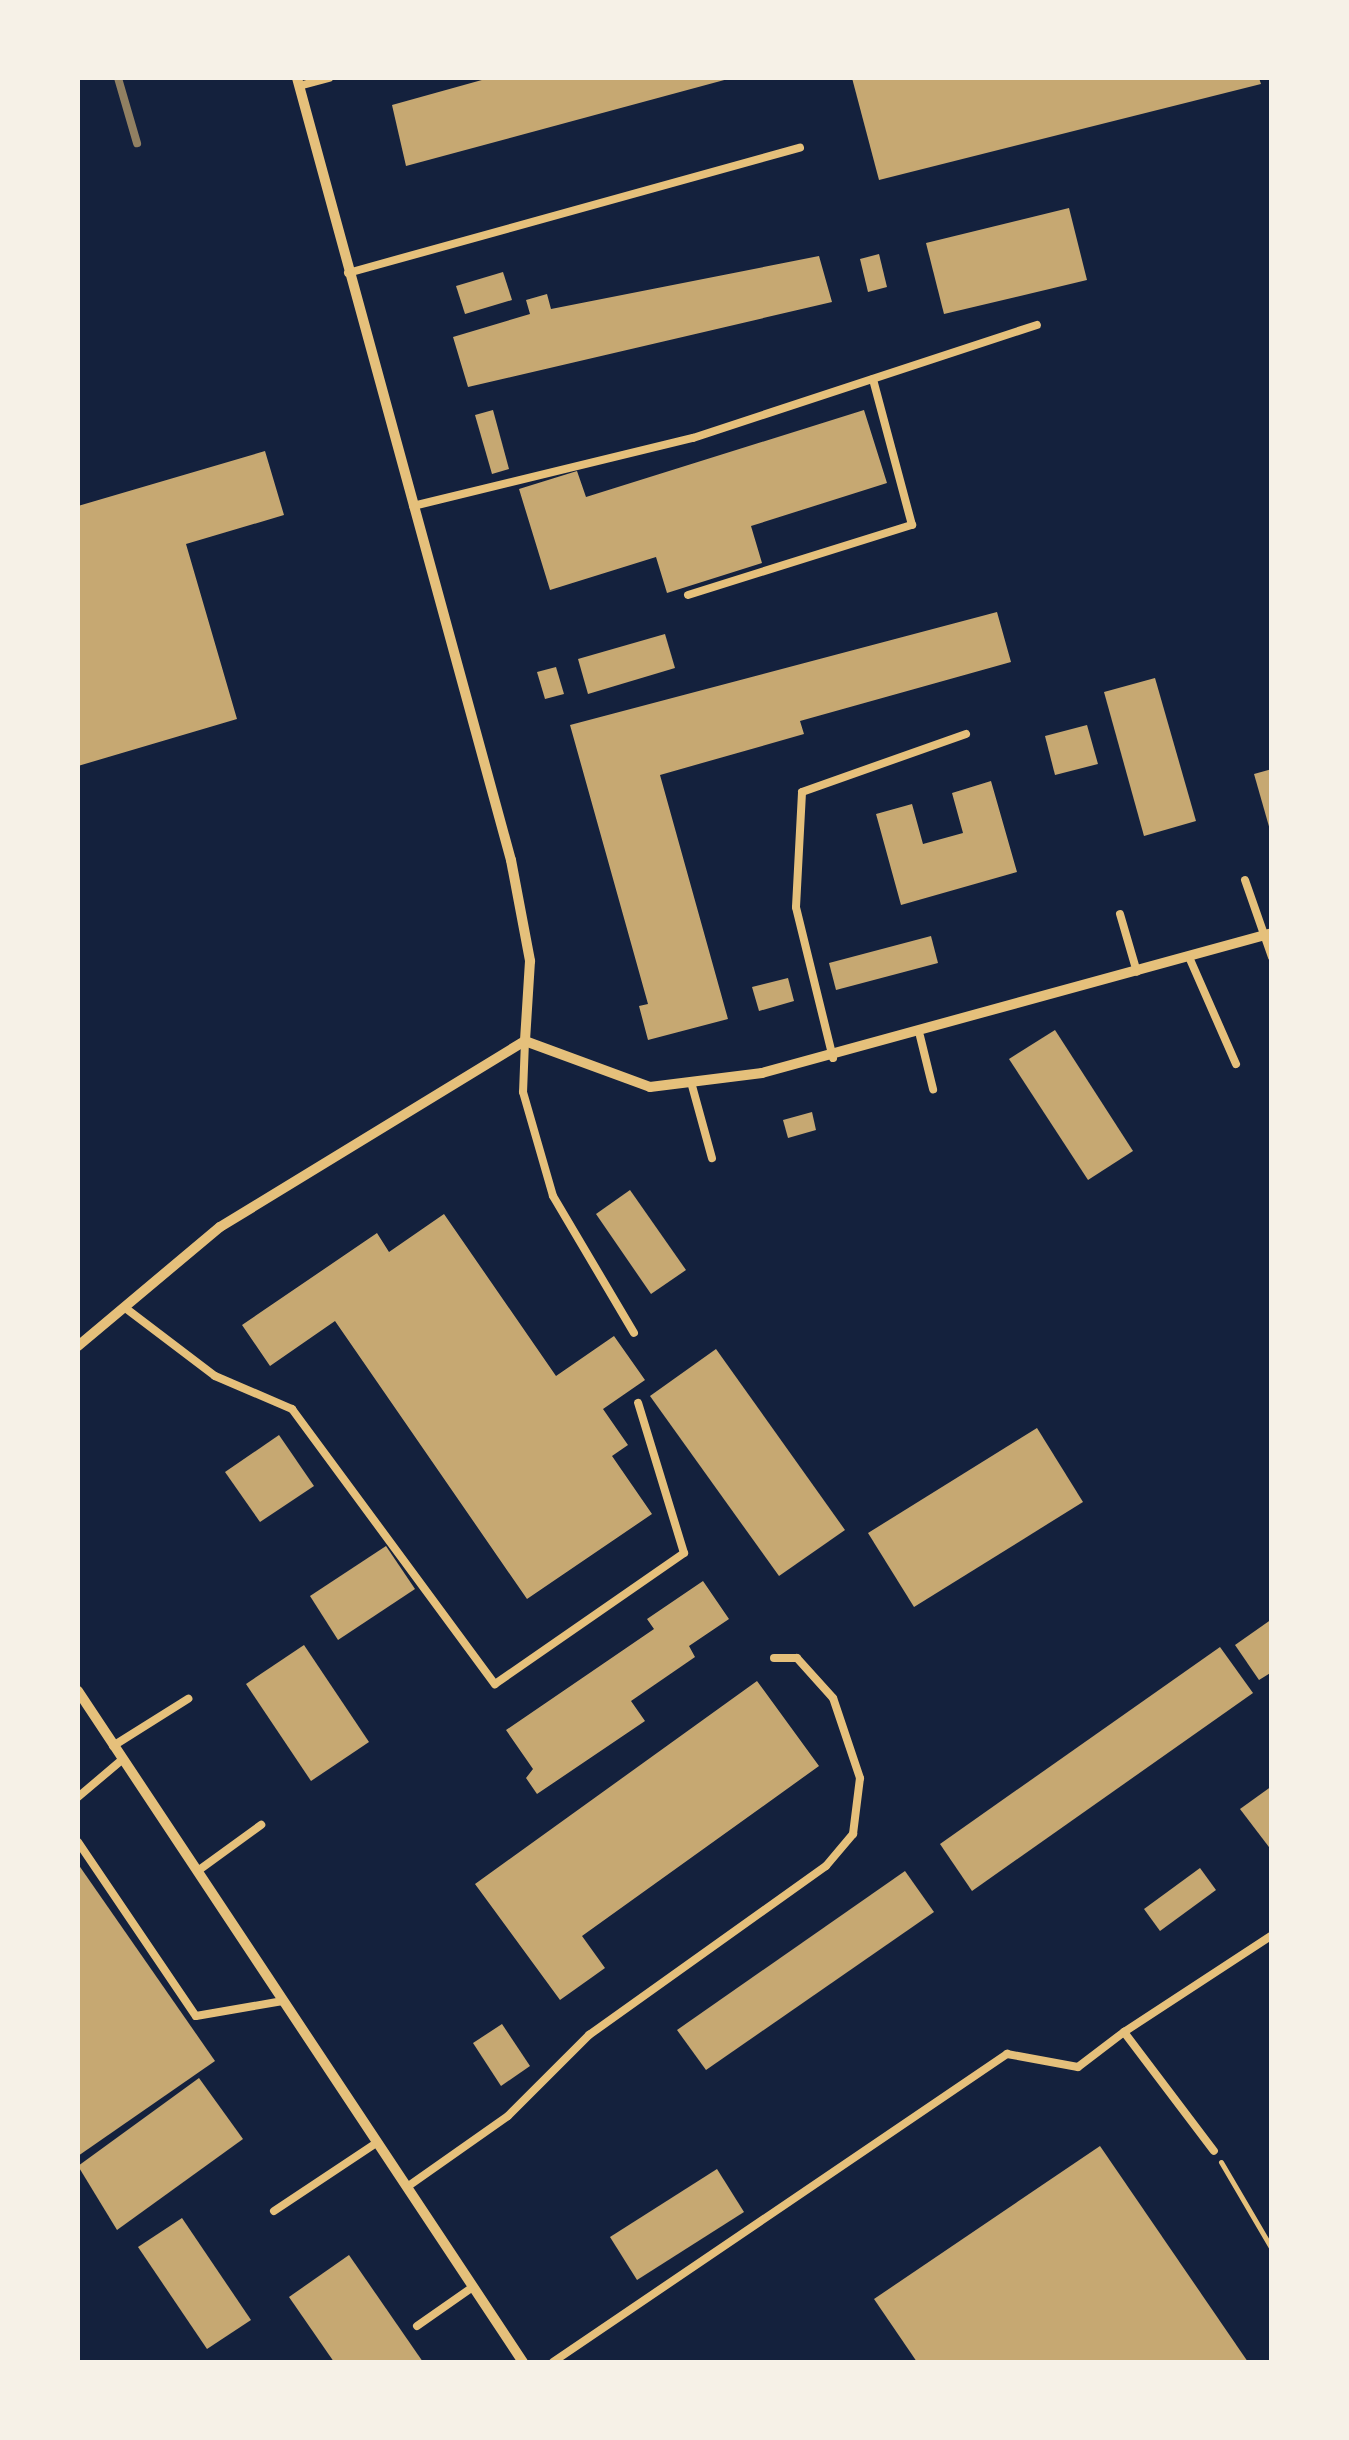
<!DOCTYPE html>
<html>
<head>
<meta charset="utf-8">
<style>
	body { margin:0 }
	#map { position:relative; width:1349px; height:2440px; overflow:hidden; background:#14213d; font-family:"Exo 2",sans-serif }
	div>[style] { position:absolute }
	.building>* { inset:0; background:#c6a872 }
	.path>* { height:5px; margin:-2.5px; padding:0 2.5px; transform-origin:2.5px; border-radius:2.5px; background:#e5c07b }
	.service>* { height:8px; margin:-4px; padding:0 4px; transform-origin:4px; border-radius:4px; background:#e5c07b }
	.minor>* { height:10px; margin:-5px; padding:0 5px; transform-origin:5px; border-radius:5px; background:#e5c07b }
	.rail>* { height:8px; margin:-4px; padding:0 4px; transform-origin:4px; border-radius:4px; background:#918062 }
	span { translate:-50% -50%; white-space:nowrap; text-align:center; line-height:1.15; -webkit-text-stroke:10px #f6f1e7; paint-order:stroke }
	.frame { position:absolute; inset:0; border:80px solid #f6f1e7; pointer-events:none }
</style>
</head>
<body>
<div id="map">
	<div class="building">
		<i style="clip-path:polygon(489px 78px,728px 78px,728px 79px,406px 166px,392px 105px)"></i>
		<i style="clip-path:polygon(852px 78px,1259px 78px,1261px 84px,879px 180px)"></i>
		<i style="clip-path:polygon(1069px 208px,1087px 280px,944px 314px,926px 243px)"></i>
		<i style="clip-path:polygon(879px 254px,887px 287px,868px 292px,860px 259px)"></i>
		<i style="clip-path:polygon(819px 256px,832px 302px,468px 387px,453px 337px,530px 314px,526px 300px,547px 294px,551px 309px)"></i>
		<i style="clip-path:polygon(503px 272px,512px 300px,465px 314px,456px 286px)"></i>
		<i style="clip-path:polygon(493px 410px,509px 469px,492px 474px,475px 415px)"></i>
		<i style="clip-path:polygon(864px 410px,887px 483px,751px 526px,762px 563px,667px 593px,656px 557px,550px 590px,519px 489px,577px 471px,586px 497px)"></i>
		<i style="clip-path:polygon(265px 451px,284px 515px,186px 544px,237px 719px,78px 766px,78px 506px)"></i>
		<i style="clip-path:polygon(997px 612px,1011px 662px,800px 721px,804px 734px,660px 775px,728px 1019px,648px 1040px,639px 1006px,648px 1004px,570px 725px)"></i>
		<i style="clip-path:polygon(665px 634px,675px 668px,588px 694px,578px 659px)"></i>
		<i style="clip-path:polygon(556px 667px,564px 694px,545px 699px,537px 672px)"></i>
		<i style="clip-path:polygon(1155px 678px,1196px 821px,1144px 836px,1104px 692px)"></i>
		<i style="clip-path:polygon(1087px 725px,1098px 764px,1055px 775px,1045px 736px)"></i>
		<i style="clip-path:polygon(1272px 769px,1272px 830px,1270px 830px,1254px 774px)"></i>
		<i style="clip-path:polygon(991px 781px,1017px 872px,901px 905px,876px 814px,912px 804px,923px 844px,963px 833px,952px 793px)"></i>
		<i style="clip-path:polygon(931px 936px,938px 963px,836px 990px,829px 963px)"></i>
		<i style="clip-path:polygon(788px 978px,794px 1001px,759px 1011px,752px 987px)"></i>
		<i style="clip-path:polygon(1055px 1030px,1133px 1151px,1088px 1180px,1009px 1059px)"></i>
		<i style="clip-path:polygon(812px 1112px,816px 1130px,788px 1138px,783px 1120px)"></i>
		<i style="clip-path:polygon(630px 1190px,686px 1270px,651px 1294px,596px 1214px)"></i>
		<i style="clip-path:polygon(444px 1214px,556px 1376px,614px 1336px,645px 1380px,603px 1409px,628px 1445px,612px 1456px,652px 1514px,527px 1599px,335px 1321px,270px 1366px,242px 1325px,377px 1233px,389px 1252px)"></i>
		<i style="clip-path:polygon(716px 1349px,845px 1530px,779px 1576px,650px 1396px)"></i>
		<i style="clip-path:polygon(1037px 1428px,1083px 1502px,914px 1607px,868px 1533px)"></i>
		<i style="clip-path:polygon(279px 1435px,314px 1486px,260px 1522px,225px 1472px)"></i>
		<i style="clip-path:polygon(386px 1546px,415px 1589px,338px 1640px,310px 1596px)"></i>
		<i style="clip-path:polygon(703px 1581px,729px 1619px,689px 1646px,695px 1657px,631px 1701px,645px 1721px,537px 1794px,526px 1778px,533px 1769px,506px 1730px,654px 1629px,647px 1619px)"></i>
		<i style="clip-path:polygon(1272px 1619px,1272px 1672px,1259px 1680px,1235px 1645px)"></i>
		<i style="clip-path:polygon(304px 1645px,369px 1742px,311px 1781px,246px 1684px)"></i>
		<i style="clip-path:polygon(1220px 1647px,1253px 1693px,972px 1891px,940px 1844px)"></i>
		<i style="clip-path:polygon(757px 1681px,819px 1766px,582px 1936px,605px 1968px,560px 2000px,475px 1884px)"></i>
		<i style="clip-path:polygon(1272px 1786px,1272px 1851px,1240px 1809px)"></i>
		<i style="clip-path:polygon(78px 1864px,215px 2061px,78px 2156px)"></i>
		<i style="clip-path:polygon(1200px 1868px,1216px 1890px,1160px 1931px,1144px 1909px)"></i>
		<i style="clip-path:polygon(905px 1871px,934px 1912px,706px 2070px,677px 2030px)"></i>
		<i style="clip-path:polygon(502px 2024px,530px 2066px,501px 2086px,473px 2043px)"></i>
		<i style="clip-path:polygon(199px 2078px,243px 2139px,117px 2230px,78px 2166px)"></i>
		<i style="clip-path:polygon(1100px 2146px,1248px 2362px,917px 2362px,874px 2299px)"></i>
		<i style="clip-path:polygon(717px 2169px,744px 2212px,637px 2280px,610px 2237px)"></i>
		<i style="clip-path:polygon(182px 2218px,251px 2320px,207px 2349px,138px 2247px)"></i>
		<i style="clip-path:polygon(349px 2255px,423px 2362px,334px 2362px,289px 2297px)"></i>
	</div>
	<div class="path">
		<i style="left:1221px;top:2162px;width:101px;rotate:59.6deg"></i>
	</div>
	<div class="service">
		<i style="left:299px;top:86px;width:31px;rotate:-15deg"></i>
		<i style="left:348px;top:273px;width:469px;rotate:-15.5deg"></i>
		<i style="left:413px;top:506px;width:288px;rotate:-13.7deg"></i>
		<i style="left:693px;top:438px;width:362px;rotate:-18.2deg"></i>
		<i style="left:688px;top:595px;width:235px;rotate:-17.4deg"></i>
		<i style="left:912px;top:525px;width:151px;rotate:-105deg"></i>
		<i style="left:1245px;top:880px;width:82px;rotate:70.7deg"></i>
		<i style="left:1120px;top:914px;width:60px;rotate:73.7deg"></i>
		<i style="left:1189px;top:957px;width:117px;rotate:66.3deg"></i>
		<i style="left:920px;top:1036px;width:55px;rotate:76.2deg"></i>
		<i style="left:525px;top:1041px;width:51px;rotate:92.2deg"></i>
		<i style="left:523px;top:1092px;width:108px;rotate:73.9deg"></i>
		<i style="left:553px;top:1196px;width:159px;rotate:59.4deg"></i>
		<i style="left:833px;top:1058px;width:155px;rotate:-103.8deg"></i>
		<i style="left:796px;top:907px;width:115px;rotate:-87deg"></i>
		<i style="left:802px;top:792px;width:174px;rotate:-19.5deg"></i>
		<i style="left:691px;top:1082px;width:79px;rotate:74.6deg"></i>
		<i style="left:128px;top:1310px;width:109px;rotate:37.2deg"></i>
		<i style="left:215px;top:1376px;width:84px;rotate:23.2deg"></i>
		<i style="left:292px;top:1409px;width:342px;rotate:53.6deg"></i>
		<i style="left:495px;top:1684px;width:230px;rotate:-34.7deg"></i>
		<i style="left:684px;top:1553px;width:157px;rotate:-107deg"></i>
		<i style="left:113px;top:1746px;width:89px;rotate:-32.1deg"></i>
		<i style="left:78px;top:1797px;width:59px;rotate:-40.2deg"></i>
		<i style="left:78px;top:1842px;width:210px;rotate:55.9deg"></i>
		<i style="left:196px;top:2016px;width:88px;rotate:-9.8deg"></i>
		<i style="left:199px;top:1870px;width:77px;rotate:-36deg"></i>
		<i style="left:1124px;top:2032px;width:177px;rotate:-33.2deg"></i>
		<i style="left:407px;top:2187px;width:123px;rotate:-35.1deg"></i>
		<i style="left:508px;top:2116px;width:115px;rotate:-45deg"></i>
		<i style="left:589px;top:2035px;width:291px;rotate:-35.5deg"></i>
		<i style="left:826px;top:1866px;width:42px;rotate:-49.8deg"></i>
		<i style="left:853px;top:1834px;width:56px;rotate:-82.9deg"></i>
		<i style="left:860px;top:1778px;width:84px;rotate:-108.6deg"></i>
		<i style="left:833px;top:1698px;width:54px;rotate:-132deg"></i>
		<i style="left:797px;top:1658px;width:23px;rotate:180deg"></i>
		<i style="left:274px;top:2211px;width:121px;rotate:-33.6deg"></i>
		<i style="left:417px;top:2326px;width:68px;rotate:-34.9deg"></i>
		<i style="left:553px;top:2362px;width:549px;rotate:-34.15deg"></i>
		<i style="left:1007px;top:2054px;width:72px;rotate:10.4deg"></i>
		<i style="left:1078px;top:2067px;width:58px;rotate:-37.3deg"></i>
		<i style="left:1124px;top:2032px;width:149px;rotate:52.9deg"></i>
	</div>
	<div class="minor">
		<i style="left:297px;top:78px;width:811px;rotate:74.7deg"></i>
		<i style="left:511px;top:860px;width:103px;rotate:79.3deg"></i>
		<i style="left:530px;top:961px;width:80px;rotate:93.6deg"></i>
		<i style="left:525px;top:1041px;width:133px;rotate:20.2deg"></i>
		<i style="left:650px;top:1087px;width:113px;rotate:-7.1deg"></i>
		<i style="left:762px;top:1073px;width:529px;rotate:-15.35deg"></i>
		<i style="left:78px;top:1346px;width:185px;rotate:-40deg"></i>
		<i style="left:220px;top:1227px;width:357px;rotate:-31.4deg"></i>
		<i style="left:78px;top:1691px;width:805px;rotate:56.45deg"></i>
	</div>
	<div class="rail">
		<i style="left:118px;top:78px;width:68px;rotate:73.7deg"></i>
	</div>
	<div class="frame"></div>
</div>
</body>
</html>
